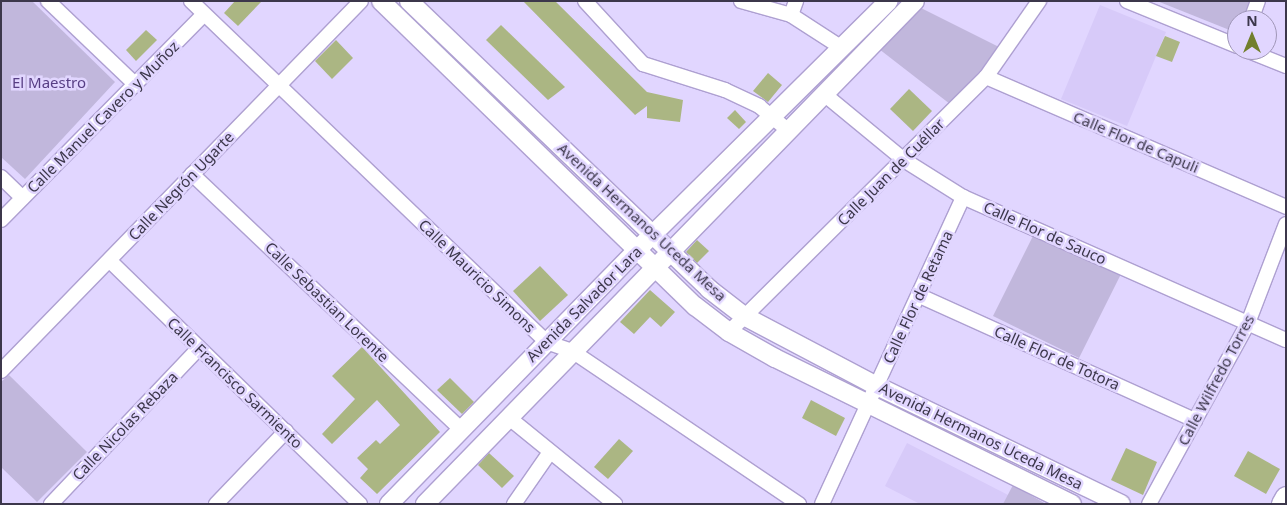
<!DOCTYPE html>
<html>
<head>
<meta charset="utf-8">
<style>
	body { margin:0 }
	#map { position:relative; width:1287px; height:505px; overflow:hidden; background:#e1d6ff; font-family:"Noto Sans",sans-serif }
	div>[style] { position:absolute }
	.built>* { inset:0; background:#d7caf9 }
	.green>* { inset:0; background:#c1b7dc }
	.building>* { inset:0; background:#abb683 }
	.roads { filter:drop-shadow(1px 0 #aea0d1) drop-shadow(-1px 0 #aea0d1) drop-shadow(0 1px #aea0d1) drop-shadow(0 -1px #aea0d1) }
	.minor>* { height:14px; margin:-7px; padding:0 7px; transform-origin:7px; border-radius:7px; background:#fff }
	.tertiary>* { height:18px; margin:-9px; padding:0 9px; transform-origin:9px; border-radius:9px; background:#fff }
	.secondary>* { height:20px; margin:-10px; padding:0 10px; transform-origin:10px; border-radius:10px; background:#fff }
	span { translate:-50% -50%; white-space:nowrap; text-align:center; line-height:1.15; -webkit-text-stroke:5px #e1d6ff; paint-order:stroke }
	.park-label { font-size:15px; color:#573e84 }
	.street-label { font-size:15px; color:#3c374b }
	.frame { position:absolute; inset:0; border:2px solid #3c374b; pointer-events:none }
	.north { position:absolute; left:1227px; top:10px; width:50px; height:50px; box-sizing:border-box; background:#e1d6ff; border:1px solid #9f96b7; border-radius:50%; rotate:0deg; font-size:14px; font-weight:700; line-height:20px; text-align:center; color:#3c374b }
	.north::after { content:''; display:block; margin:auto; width:18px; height:22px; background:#727f2d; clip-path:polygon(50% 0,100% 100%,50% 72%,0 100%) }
</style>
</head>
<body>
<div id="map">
	<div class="built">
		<i style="clip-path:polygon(1100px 5px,1166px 32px,1127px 126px,1061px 99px)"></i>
		<i style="clip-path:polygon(907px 443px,1010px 496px,1005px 504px,920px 504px,885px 486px)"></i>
	</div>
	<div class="green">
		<i style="clip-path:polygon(1px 1px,32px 1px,115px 82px,25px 179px,1px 157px)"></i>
		<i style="clip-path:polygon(1157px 1px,1253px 1px,1244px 20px,1237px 20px,1237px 33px)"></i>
		<i style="clip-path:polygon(919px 7px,1001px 48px,950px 104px,879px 49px)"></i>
		<i style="clip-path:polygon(1035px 232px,1121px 274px,1079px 358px,993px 316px)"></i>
		<i style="clip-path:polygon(9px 375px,87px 452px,37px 502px,1px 467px,1px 382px)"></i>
		<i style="clip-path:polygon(1013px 485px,1046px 504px,1003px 504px)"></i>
	</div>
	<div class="building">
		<i style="clip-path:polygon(235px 1px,262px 1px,238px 26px,224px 13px)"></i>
		<i style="clip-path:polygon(523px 1px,555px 1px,647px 92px,683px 100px,680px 122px,647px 118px,647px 106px,635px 115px)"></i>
		<i style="clip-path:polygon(501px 25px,565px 87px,548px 100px,486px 40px)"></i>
		<i style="clip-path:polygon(146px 30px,157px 40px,136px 61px,126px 50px)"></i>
		<i style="clip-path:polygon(1165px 36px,1180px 42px,1172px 62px,1156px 56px)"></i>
		<i style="clip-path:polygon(336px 40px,353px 58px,332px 79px,315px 61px)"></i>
		<i style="clip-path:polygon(768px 73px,782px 85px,768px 102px,753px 91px)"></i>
		<i style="clip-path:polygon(909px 89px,932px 111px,913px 131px,890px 109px)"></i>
		<i style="clip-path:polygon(735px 110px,746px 122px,739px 129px,727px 118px)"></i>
		<i style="clip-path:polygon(697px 240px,709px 251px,697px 263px,686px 252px)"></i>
		<i style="clip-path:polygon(540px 266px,568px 295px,540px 321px,513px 291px)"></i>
		<i style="clip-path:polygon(650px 290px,675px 312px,661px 327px,650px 317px,634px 334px,620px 322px)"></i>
		<i style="clip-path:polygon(362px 347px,440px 432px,377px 494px,360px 478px,368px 469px,357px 458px,376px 440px,380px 444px,400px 425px,377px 400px,332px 444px,322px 434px,355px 399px,332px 376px)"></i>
		<i style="clip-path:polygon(450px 378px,474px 402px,462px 414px,437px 390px)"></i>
		<i style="clip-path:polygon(811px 400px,845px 418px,836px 436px,802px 418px)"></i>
		<i style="clip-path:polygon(619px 439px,633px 451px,608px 479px,594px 467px)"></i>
		<i style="clip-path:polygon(1126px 448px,1157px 462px,1143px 495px,1111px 480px)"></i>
		<i style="clip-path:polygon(1248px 451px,1280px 469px,1266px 494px,1234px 476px)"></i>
		<i style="clip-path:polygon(489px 453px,514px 476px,502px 488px,478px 465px)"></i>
	</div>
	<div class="roads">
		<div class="minor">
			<i style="left:48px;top:1px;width:120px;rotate:43.7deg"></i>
			<i style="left:191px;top:1px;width:492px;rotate:43.8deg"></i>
			<i style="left:546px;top:342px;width:28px;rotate:19deg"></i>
			<i style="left:572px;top:351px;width:274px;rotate:34deg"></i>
			<i style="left:585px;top:1px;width:86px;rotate:47.4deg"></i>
			<i style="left:643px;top:64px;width:86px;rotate:17.6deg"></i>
			<i style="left:725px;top:90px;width:38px;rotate:25deg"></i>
			<i style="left:759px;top:106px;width:35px;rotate:40deg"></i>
			<i style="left:741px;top:1px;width:52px;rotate:15.6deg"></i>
			<i style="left:791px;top:15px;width:61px;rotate:32.9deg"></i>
			<i style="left:1127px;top:1px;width:119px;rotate:22.2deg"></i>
			<i style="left:791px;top:15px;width:15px;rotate:-70deg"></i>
			<i style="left:1251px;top:20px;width:20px;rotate:-70deg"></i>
			<i style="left:1246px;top:50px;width:43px;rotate:21.8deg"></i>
			<i style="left:986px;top:77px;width:327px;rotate:23.4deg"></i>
			<i style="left:824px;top:94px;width:104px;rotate:39.5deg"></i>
			<i style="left:904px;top:160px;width:70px;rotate:32.1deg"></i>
			<i style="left:963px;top:197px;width:353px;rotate:23.9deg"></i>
			<i style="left:192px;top:174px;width:372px;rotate:43.5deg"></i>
			<i style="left:1px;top:177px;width:30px;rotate:44deg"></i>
			<i style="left:1px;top:220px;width:289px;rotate:-45.4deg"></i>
			<i style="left:110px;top:261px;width:349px;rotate:44.2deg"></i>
			<i style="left:920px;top:296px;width:302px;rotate:24.3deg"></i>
			<i style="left:729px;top:332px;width:362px;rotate:-44.8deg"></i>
			<i style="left:986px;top:77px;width:93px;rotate:-55.1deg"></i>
			<i style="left:1px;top:371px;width:516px;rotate:-45.78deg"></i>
			<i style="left:508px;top:417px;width:138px;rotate:39.1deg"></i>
			<i style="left:51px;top:504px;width:215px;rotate:-46.5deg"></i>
			<i style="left:216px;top:504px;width:101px;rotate:-46.2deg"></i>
			<i style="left:514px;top:504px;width:63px;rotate:-55.3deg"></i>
			<i style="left:822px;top:504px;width:338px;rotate:-65.3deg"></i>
			<i style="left:1149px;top:504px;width:206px;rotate:-61.3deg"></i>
			<i style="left:1248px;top:323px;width:106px;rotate:-69deg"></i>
		</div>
		<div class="tertiary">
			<i style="left:381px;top:1px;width:438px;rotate:44.2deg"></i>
			<i style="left:695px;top:306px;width:43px;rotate:37.4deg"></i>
			<i style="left:729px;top:332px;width:53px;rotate:29.5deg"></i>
			<i style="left:775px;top:358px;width:331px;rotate:26.2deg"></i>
			<i style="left:409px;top:1px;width:416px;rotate:43.8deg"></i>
			<i style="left:709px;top:289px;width:44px;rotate:37.6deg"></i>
			<i style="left:744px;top:316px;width:150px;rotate:27.8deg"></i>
			<i style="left:877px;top:386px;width:271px;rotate:25.8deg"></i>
			<i style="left:389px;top:504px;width:355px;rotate:-45.7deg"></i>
			<i style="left:637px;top:250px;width:354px;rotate:-44.7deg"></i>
			<i style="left:425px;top:504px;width:702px;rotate:-45.75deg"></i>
		</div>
		<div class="secondary">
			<i style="left:1282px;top:504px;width:8px;rotate:-60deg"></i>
		</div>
	</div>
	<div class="park-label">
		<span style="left:49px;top:83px">El Maestro</span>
	</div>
	<div class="street-label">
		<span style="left:103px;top:117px;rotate:-45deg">Calle Manuel Cavero y Muñoz</span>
		<span style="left:1136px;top:142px;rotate:23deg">Calle Flor de Capuli</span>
		<span style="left:891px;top:172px;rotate:-45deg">Calle Juan de Cuéllar</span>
		<span style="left:181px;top:186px;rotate:-46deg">Calle Negrón Ugarte</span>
		<span style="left:642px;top:222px;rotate:43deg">Avenida Hermanos Uceda Mesa</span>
		<span style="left:1045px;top:233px;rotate:24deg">Calle Flor de Sauco</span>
		<span style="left:477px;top:276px;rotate:44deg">Calle Mauricio Simons</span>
		<span style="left:918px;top:297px;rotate:-65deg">Calle Flor de Retama</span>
		<span style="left:327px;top:302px;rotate:44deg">Calle Sebastian Lorente</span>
		<span style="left:584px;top:304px;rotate:-45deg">Avenida Salvador Lara</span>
		<span style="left:1057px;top:358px;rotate:24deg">Calle Flor de Totora</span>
		<span style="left:1216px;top:380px;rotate:-62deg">Calle Wilfredo Torres</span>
		<span style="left:235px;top:383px;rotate:44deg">Calle Francisco Sarmiento</span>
		<span style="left:125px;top:426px;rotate:-46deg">Calle Nicolas Rebaza</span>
		<span style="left:981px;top:436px;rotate:26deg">Avenida Hermanos Uceda Mesa</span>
	</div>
	<div class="frame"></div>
	<div class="north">N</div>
</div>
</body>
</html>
